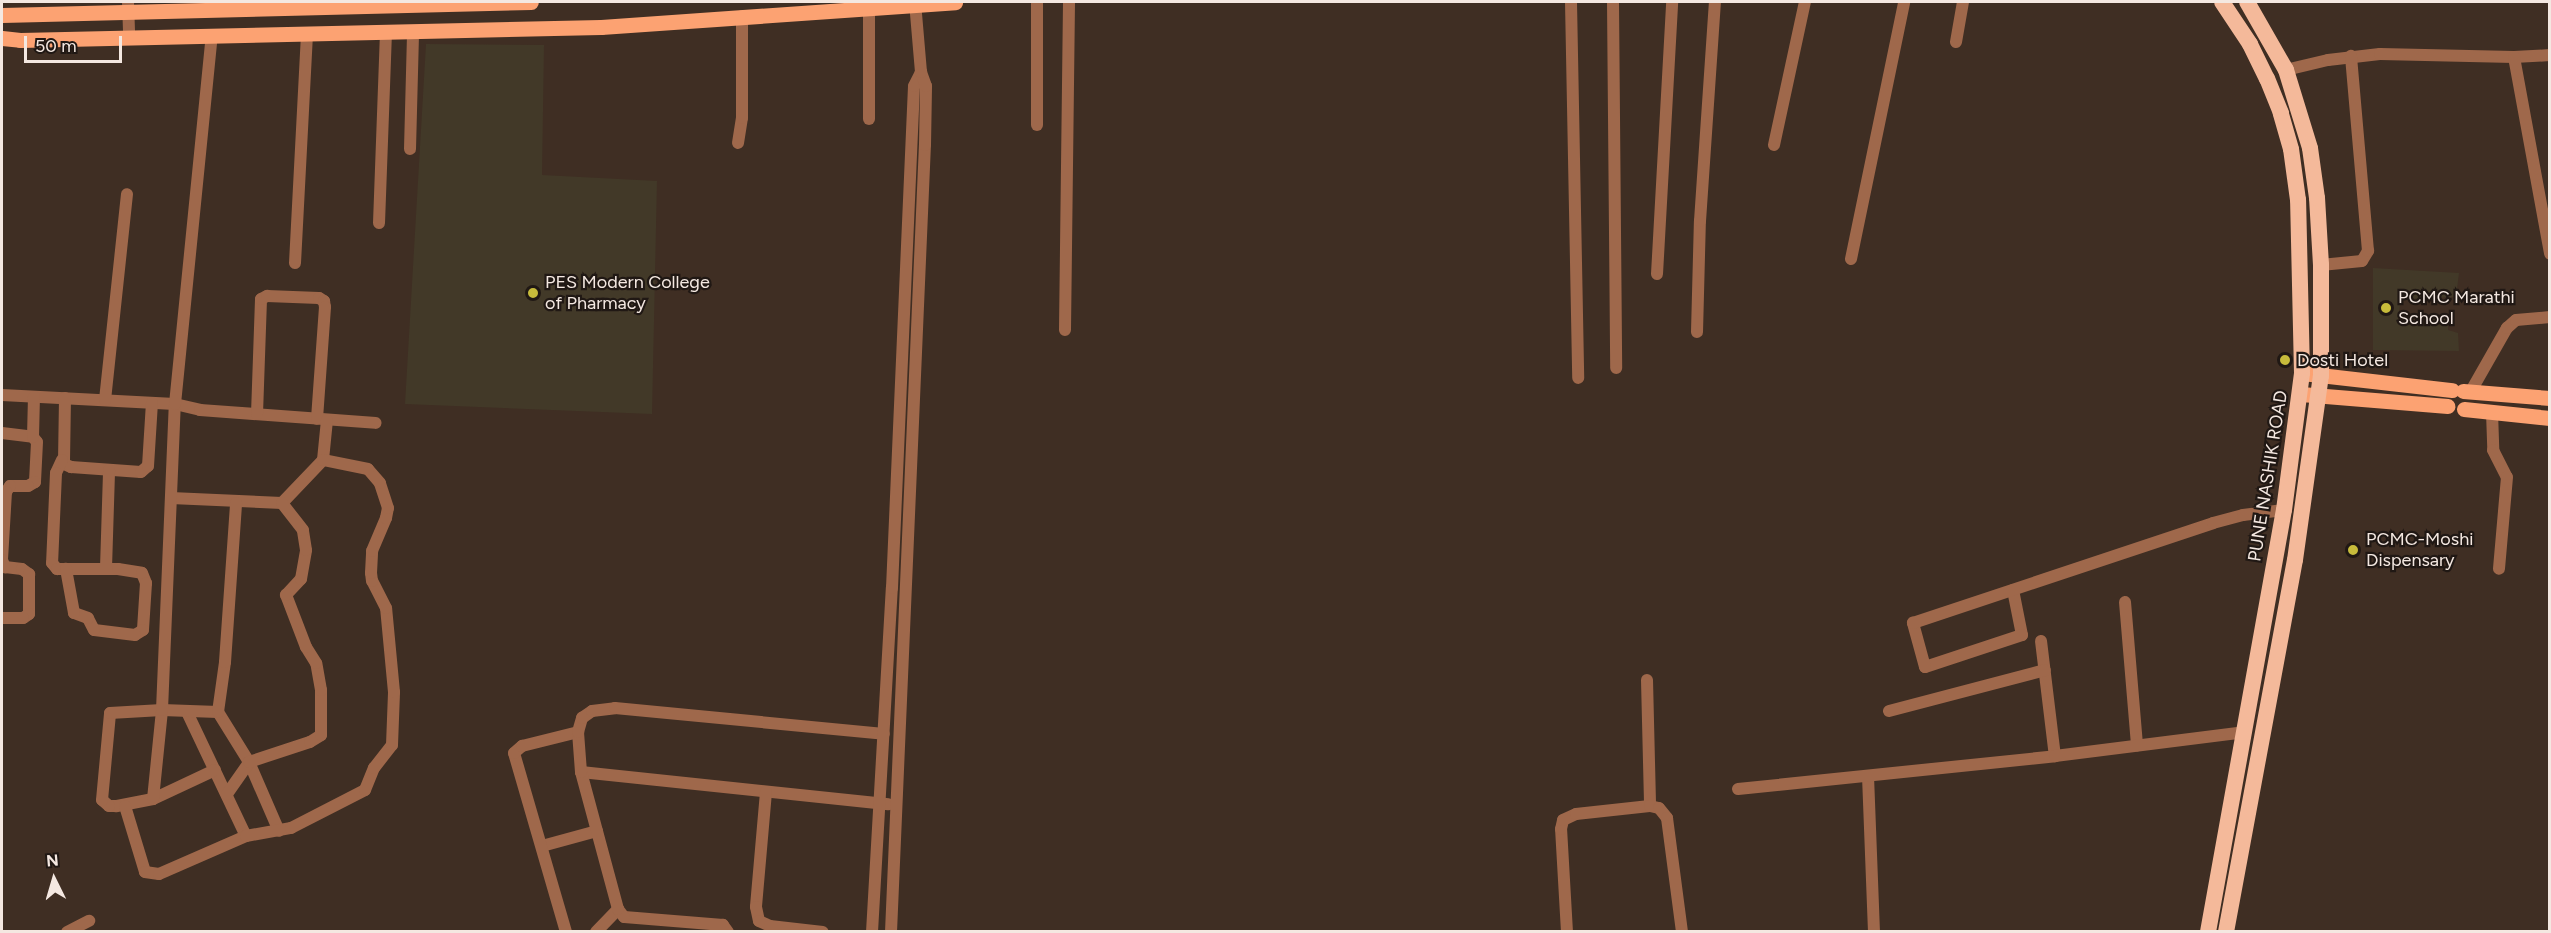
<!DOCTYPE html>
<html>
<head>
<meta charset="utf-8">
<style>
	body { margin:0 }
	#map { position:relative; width:2551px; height:933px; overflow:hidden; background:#3f2e23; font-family:Figtree,sans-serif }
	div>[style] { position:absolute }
	.education>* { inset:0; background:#423928 }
	.minor>* { height:12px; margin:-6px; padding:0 6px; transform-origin:6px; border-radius:6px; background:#9f684b }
	.primary>* { height:15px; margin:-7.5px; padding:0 7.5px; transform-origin:7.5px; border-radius:7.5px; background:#fca272 }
	.trunk>* { height:16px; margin:-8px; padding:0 8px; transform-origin:8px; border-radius:8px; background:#f4b99a }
	.dots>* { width:16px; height:16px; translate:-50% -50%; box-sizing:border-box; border:3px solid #201814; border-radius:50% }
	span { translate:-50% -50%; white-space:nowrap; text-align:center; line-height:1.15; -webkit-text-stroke:4.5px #201814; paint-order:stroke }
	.poi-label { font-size:18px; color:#f4e8e1 }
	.left { translate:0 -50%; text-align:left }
	.street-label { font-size:18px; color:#f4e8e1 }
	.frame { position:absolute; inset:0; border:3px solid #f4e8e1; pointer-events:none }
	.north { position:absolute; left:24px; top:849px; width:60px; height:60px; -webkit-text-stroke:4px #201814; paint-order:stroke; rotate:355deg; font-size:16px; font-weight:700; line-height:24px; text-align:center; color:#f4e8e1 }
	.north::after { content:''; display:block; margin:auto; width:21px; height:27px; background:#f4e8e1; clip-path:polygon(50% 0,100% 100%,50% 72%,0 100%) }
	.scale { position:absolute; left:24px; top:36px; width:98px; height:27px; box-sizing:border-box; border:3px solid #f4e8e1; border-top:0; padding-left:8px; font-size:18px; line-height:21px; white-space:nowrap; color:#f4e8e1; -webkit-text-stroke:4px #201814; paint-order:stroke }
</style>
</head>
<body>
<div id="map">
	<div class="education">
		<i style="clip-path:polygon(426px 44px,544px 45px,542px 175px,657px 181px,652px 414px,405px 404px)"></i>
		<i style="clip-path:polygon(2373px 268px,2459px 273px,2456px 297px,2401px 299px,2398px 319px,2430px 324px,2431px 318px,2448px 319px,2448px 330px,2458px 333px,2459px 351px,2373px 350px)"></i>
	</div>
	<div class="minor">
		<i style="left:128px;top:2px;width:36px;rotate:88deg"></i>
		<i style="left:1037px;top:2px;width:123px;rotate:90deg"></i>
		<i style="left:1571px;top:2px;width:376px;rotate:88.9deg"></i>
		<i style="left:1613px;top:2px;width:366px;rotate:89.5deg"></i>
		<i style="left:1956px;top:42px;width:41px;rotate:-80.1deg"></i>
		<i style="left:2514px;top:57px;width:36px;rotate:-3deg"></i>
		<i style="left:2286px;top:70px;width:43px;rotate:-13.4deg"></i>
		<i style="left:2328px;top:60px;width:52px;rotate:-6.6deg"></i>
		<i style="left:2380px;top:54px;width:134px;rotate:1.3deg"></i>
		<i style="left:2514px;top:57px;width:200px;rotate:79.6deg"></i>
		<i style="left:869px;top:119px;width:112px;rotate:-90deg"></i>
		<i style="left:738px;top:143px;width:25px;rotate:-81deg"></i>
		<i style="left:742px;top:118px;width:102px;rotate:-90deg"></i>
		<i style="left:1774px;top:145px;width:146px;rotate:-77.8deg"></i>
		<i style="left:410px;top:149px;width:118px;rotate:-88.5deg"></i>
		<i style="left:379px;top:223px;width:191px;rotate:-87.9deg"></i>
		<i style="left:1851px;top:259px;width:262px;rotate:-78.3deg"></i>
		<i style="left:295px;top:263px;width:229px;rotate:-87deg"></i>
		<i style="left:2321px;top:265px;width:41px;rotate:-5.6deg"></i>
		<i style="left:2362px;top:261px;width:12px;rotate:-59deg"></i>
		<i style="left:2368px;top:251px;width:196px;rotate:-95deg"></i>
		<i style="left:1657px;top:274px;width:272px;rotate:-86.8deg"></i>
		<i style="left:1065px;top:330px;width:328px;rotate:-89.3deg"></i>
		<i style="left:1697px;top:332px;width:111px;rotate:-88.5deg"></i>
		<i style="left:1700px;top:221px;width:220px;rotate:-86.1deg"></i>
		<i style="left:2471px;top:391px;width:73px;rotate:-60.3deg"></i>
		<i style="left:2507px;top:328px;width:12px;rotate:-42deg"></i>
		<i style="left:2516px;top:320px;width:34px;rotate:-5deg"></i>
		<i style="left:2px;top:395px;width:173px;rotate:3deg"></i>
		<i style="left:175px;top:404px;width:26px;rotate:13deg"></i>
		<i style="left:200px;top:410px;width:176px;rotate:4.2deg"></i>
		<i style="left:65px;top:398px;width:66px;rotate:90.9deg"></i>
		<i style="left:64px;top:464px;width:8px;rotate:23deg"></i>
		<i style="left:71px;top:467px;width:70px;rotate:4.1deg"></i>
		<i style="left:141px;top:472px;width:9px;rotate:-41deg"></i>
		<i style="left:148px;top:466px;width:63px;rotate:-86.4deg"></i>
		<i style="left:105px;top:400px;width:207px;rotate:-83.9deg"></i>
		<i style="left:2492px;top:412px;width:38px;rotate:88deg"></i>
		<i style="left:2493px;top:450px;width:30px;rotate:63deg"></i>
		<i style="left:2507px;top:477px;width:92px;rotate:95deg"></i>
		<i style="left:257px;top:414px;width:115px;rotate:-88deg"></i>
		<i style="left:261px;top:299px;width:7px;rotate:-27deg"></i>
		<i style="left:267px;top:296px;width:52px;rotate:2.2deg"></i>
		<i style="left:319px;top:298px;width:6px;rotate:31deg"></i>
		<i style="left:324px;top:301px;width:6px;rotate:81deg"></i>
		<i style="left:325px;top:307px;width:112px;rotate:94.1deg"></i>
		<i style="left:2px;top:433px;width:31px;rotate:7deg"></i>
		<i style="left:33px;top:437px;width:6px;rotate:51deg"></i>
		<i style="left:37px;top:442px;width:40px;rotate:92.9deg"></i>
		<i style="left:35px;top:482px;width:8px;rotate:150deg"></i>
		<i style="left:28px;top:486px;width:18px;rotate:180deg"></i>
		<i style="left:10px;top:486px;width:7px;rotate:124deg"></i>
		<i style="left:6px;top:492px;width:68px;rotate:93.4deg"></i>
		<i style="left:2px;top:560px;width:8px;rotate:67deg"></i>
		<i style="left:5px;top:567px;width:17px;rotate:7deg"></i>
		<i style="left:22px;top:569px;width:9px;rotate:36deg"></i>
		<i style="left:29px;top:574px;width:40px;rotate:90deg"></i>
		<i style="left:29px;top:614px;width:7px;rotate:146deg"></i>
		<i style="left:23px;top:618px;width:21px;rotate:180deg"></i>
		<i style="left:33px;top:437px;width:40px;rotate:-88.6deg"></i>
		<i style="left:62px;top:460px;width:14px;rotate:115deg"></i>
		<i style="left:56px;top:473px;width:90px;rotate:92.5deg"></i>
		<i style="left:52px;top:563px;width:8px;rotate:50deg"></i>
		<i style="left:57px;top:569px;width:9px"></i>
		<i style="left:171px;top:498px;width:111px;rotate:2.6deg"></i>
		<i style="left:282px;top:503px;width:59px;rotate:-46.4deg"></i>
		<i style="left:323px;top:460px;width:40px;rotate:-84.3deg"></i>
		<i style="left:106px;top:568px;width:98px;rotate:-88.2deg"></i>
		<i style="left:66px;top:569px;width:52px"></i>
		<i style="left:118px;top:569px;width:24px;rotate:9deg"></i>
		<i style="left:142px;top:573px;width:11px;rotate:68deg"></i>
		<i style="left:146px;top:583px;width:47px;rotate:93.7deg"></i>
		<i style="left:143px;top:630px;width:9px;rotate:148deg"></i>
		<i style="left:135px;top:635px;width:41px;rotate:-173deg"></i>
		<i style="left:94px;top:630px;width:13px;rotate:-117deg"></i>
		<i style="left:88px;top:618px;width:15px;rotate:-160deg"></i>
		<i style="left:74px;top:613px;width:45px;rotate:-100.3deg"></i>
		<i style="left:2013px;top:590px;width:46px;rotate:78.7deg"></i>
		<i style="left:2022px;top:635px;width:102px;rotate:161.7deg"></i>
		<i style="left:1925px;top:667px;width:46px;rotate:-105.3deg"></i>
		<i style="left:1913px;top:623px;width:316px;rotate:-18.4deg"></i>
		<i style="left:2213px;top:523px;width:31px;rotate:-15deg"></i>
		<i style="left:2243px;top:515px;width:41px;rotate:-7deg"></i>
		<i style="left:2125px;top:602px;width:144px;rotate:85.2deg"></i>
		<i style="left:2041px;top:641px;width:116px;rotate:83.1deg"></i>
		<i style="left:1647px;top:680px;width:126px;rotate:88.6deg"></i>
		<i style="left:1889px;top:711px;width:161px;rotate:-14.7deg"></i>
		<i style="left:187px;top:712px;width:137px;rotate:64.6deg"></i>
		<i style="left:218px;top:712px;width:59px;rotate:58.2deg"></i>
		<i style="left:249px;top:762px;width:75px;rotate:66.5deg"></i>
		<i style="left:215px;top:770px;width:68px;rotate:154.9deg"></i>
		<i style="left:153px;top:799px;width:38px;rotate:169deg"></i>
		<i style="left:116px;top:806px;width:7px;rotate:180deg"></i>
		<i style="left:109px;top:806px;width:9px;rotate:-139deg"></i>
		<i style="left:102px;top:800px;width:87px;rotate:-84.7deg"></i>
		<i style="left:110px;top:713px;width:52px;rotate:-3.3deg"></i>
		<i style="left:162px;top:710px;width:56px;rotate:2deg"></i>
		<i style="left:218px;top:712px;width:50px;rotate:-82deg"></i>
		<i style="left:225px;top:662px;width:159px;rotate:-86deg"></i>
		<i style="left:581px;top:772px;width:309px;rotate:6deg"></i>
		<i style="left:1868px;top:776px;width:156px;rotate:87.8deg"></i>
		<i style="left:1738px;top:789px;width:319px;rotate:-5.9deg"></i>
		<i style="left:2055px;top:756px;width:192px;rotate:-7.2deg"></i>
		<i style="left:766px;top:792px;width:115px;rotate:95deg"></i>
		<i style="left:756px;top:907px;width:14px;rotate:78deg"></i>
		<i style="left:759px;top:921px;width:12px;rotate:24deg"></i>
		<i style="left:770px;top:926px;width:53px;rotate:6.5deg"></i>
		<i style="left:227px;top:794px;width:39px;rotate:-55deg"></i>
		<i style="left:249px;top:762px;width:64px;rotate:-18.2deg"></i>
		<i style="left:310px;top:742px;width:13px;rotate:-32deg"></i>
		<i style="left:321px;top:735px;width:45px;rotate:-90deg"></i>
		<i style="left:321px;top:690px;width:27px;rotate:-100deg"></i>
		<i style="left:316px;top:663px;width:19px;rotate:-122deg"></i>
		<i style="left:306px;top:647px;width:56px;rotate:-111deg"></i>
		<i style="left:286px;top:595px;width:22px;rotate:-47deg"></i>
		<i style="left:301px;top:579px;width:29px;rotate:-80deg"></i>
		<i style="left:306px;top:550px;width:20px;rotate:-99deg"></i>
		<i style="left:303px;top:530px;width:34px;rotate:-128deg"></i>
		<i style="left:153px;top:799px;width:89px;rotate:-84.2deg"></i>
		<i style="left:162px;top:710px;width:306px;rotate:-87.6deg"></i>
		<i style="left:175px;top:404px;width:370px;rotate:-84.3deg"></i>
		<i style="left:125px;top:806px;width:69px;rotate:73.1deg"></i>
		<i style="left:145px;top:872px;width:14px;rotate:8deg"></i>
		<i style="left:159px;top:874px;width:95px;rotate:-23.6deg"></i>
		<i style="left:246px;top:836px;width:46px;rotate:-10.1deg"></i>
		<i style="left:291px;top:828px;width:83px;rotate:-27.2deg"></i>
		<i style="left:365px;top:790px;width:24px;rotate:-68deg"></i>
		<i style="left:374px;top:768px;width:29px;rotate:-52deg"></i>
		<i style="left:392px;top:745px;width:53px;rotate:-87.8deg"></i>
		<i style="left:394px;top:692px;width:84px;rotate:-95.4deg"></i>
		<i style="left:386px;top:608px;width:30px;rotate:-117deg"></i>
		<i style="left:372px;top:581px;width:8px;rotate:-97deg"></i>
		<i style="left:371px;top:573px;width:22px;rotate:-87deg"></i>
		<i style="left:372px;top:551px;width:36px;rotate:-67deg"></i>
		<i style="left:386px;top:518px;width:10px;rotate:-79deg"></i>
		<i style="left:388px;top:508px;width:26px;rotate:-108deg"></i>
		<i style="left:380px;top:483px;width:18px;rotate:-131deg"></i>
		<i style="left:368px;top:469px;width:46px;rotate:-168.7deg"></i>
		<i style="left:542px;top:846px;width:57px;rotate:-15.3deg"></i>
		<i style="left:67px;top:932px;width:25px;rotate:-27deg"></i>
		<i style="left:566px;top:932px;width:186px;rotate:-106.2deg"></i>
		<i style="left:514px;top:753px;width:11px;rotate:-41deg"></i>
		<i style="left:522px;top:746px;width:58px;rotate:-14deg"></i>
		<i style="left:596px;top:932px;width:32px;rotate:-46deg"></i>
		<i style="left:728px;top:932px;width:9px;rotate:-126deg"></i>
		<i style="left:723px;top:925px;width:99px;rotate:-175.4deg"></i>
		<i style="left:624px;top:917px;width:10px;rotate:-127deg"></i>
		<i style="left:618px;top:909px;width:142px;rotate:-105.1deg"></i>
		<i style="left:581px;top:772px;width:40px;rotate:-94.3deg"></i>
		<i style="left:578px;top:732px;width:15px;rotate:-74deg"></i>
		<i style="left:582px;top:718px;width:12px;rotate:-35deg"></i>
		<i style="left:592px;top:711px;width:23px;rotate:-7deg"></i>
		<i style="left:615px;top:708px;width:270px;rotate:5.5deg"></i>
		<i style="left:872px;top:932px;width:345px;rotate:-86.7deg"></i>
		<i style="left:892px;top:588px;width:502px;rotate:-87.49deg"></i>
		<i style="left:914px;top:86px;width:16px;rotate:-63deg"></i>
		<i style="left:891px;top:932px;width:788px;rotate:-87.53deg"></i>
		<i style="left:925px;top:145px;width:59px;rotate:-89deg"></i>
		<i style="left:926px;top:86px;width:15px;rotate:-110deg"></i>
		<i style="left:921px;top:72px;width:70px;rotate:-94.9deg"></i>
		<i style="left:1567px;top:932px;width:103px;rotate:-93.3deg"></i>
		<i style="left:1561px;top:829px;width:9px;rotate:-77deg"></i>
		<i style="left:1563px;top:820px;width:14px;rotate:-25deg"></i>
		<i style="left:1576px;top:814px;width:74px;rotate:-6.2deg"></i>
		<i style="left:1650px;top:806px;width:9px;rotate:13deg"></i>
		<i style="left:1659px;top:808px;width:13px;rotate:51deg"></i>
		<i style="left:1667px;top:818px;width:115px;rotate:82.5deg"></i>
	</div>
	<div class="primary">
		<i style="left:2px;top:15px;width:529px;rotate:-1.41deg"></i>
		<i style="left:2px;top:38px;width:18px;rotate:6deg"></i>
		<i style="left:20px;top:40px;width:581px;rotate:-1.28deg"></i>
		<i style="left:601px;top:27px;width:355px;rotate:-4deg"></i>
		<i style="left:2302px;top:373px;width:151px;rotate:6.5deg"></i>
		<i style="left:2463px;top:391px;width:87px;rotate:4.6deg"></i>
		<i style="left:2301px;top:394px;width:147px;rotate:4.7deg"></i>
		<i style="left:2464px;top:409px;width:86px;rotate:6deg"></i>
	</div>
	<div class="trunk">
		<i style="left:2208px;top:932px;width:429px;rotate:-79.8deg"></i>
		<i style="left:2284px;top:510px;width:138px;rotate:-82.5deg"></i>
		<i style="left:2302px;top:373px;width:173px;rotate:-91.3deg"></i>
		<i style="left:2298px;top:200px;width:51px;rotate:-97.8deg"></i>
		<i style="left:2291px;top:149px;width:37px;rotate:-106deg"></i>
		<i style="left:2281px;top:113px;width:37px;rotate:-112deg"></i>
		<i style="left:2267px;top:79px;width:39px;rotate:-116deg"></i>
		<i style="left:2250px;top:44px;width:50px;rotate:-123.7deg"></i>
		<i style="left:2226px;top:932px;width:378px;rotate:-79.5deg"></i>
		<i style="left:2295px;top:560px;width:186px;rotate:-82deg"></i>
		<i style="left:2321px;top:376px;width:111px;rotate:-90deg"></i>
		<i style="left:2321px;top:265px;width:67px;rotate:-93.4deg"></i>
		<i style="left:2317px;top:198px;width:50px;rotate:-98deg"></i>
		<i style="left:2310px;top:148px;width:82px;rotate:-107.1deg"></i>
		<i style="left:2286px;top:70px;width:78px;rotate:-119.8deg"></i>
	</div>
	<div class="dots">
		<i style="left:533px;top:293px;background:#c7bb3b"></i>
		<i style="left:2386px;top:308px;background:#c7bb3b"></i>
		<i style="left:2285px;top:360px;background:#c7bb3b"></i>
		<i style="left:2353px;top:550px;background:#c7bb3b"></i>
	</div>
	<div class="poi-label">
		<span class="left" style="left:545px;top:293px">PES Modern College<br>of Pharmacy</span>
		<span class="left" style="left:2398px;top:308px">PCMC Marathi<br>School</span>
		<span class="left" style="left:2297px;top:360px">Dosti Hotel</span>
		<span class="left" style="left:2366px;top:550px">PCMC-Moshi<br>Dispensary</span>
	</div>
	<div class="street-label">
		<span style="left:2268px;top:476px;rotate:-81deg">PUNE NASHIK ROAD</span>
	</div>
	<div class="frame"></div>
	<div class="north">N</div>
	<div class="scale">50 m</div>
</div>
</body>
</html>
